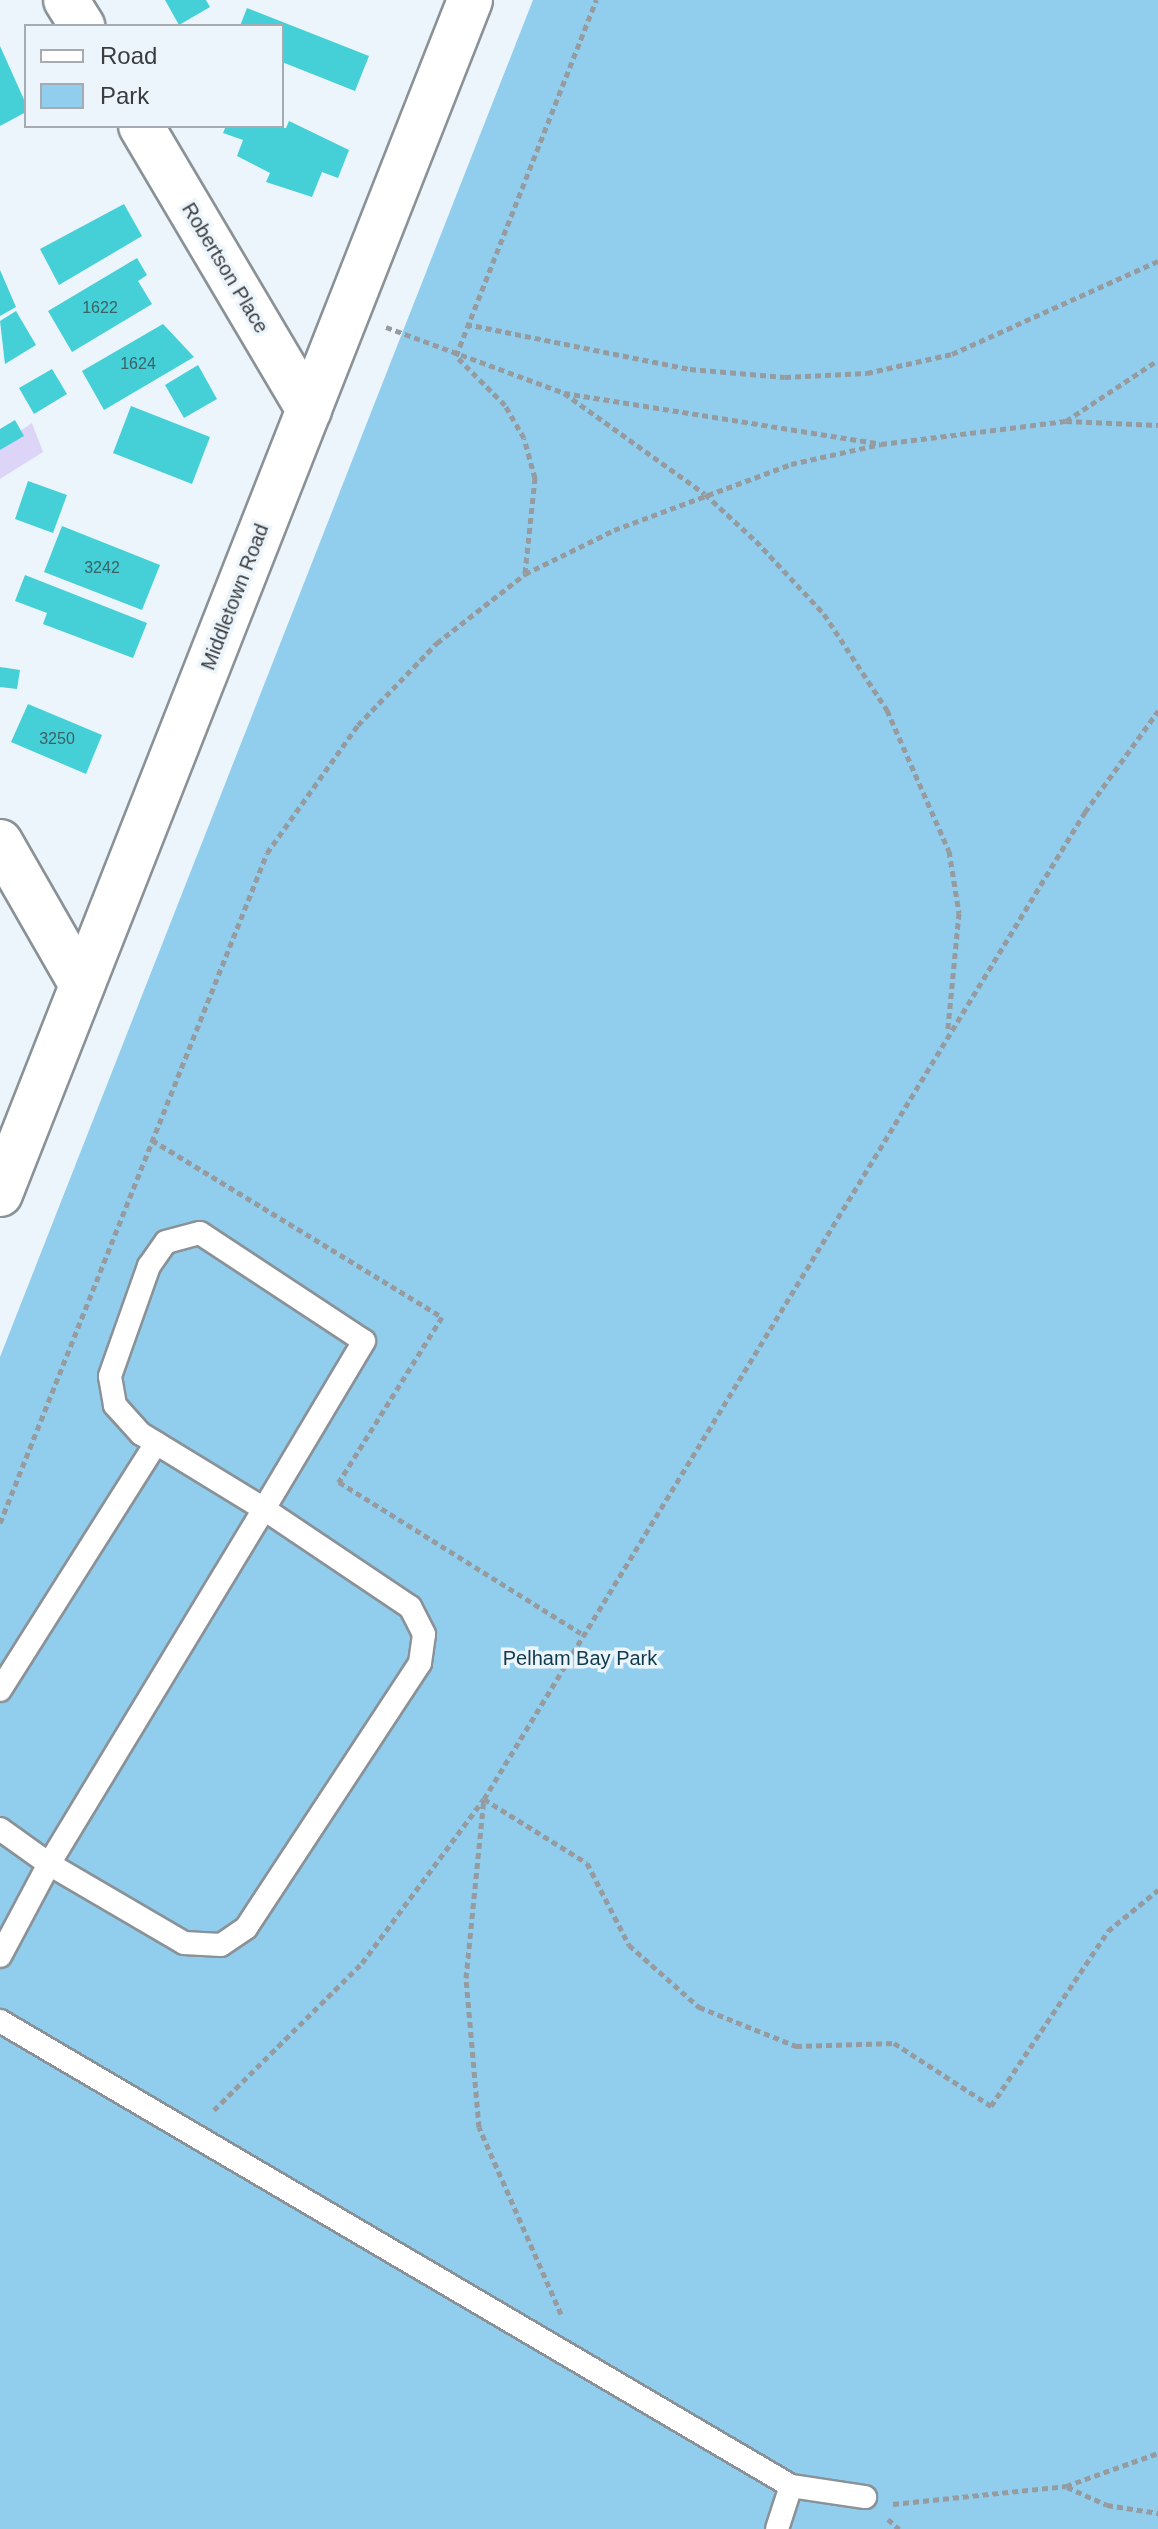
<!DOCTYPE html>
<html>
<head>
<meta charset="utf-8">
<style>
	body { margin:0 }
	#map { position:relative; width:1158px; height:2529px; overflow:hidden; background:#ecf5fb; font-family:Helvetica,sans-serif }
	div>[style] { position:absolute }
	.green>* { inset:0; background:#91cded }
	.water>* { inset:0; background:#dcd5f7 }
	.building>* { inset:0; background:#45cfd7 }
	.path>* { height:5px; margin-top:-2.5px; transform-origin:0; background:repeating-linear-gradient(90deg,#959b9f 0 6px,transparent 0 10px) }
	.roads { filter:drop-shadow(2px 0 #8a9297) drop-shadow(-2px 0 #8a9297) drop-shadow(0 2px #8a9297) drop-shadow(0 -2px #8a9297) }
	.lane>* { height:22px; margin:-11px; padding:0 11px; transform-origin:11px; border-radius:11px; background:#fff }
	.street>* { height:44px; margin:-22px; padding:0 22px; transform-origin:22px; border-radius:22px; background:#fff }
	.secondary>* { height:44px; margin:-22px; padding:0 22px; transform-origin:22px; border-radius:22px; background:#fff }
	span { translate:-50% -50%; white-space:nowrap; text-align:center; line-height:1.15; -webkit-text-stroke:7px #ecf5fb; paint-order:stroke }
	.number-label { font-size:16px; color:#3d6265 }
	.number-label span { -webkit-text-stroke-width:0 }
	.street-label { font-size:20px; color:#3a3d3f }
	.park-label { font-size:20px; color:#0e3a4e }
	.legend { position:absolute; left:24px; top:24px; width:260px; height:104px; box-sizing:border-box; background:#ecf5fb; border:2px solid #a5abb0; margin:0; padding:10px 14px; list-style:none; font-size:24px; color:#3a3d3f }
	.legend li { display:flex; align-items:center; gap:16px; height:40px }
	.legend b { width:40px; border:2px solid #a5abb0 }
</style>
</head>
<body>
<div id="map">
	<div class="green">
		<i style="clip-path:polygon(533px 0,1158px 0,1158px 2529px,0 2529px,0 1357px)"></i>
	</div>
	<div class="water">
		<i style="clip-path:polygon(32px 423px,43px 452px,0 479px,0 445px)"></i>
	</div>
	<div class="building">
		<i style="clip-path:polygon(165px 0,206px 0,210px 7px,179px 25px)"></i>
		<i style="clip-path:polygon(247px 8px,369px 56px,355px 91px,282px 62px,282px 26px,240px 26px)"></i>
		<i style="clip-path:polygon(0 46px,26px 104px,26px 112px,0 126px)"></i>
		<i style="clip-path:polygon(289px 121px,349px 150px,338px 178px,322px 172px,312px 197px,266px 182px,270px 173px,237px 156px,243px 140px,223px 133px,226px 126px,286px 128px)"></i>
		<i style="clip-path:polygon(124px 204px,142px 236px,59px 285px,40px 249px)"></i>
		<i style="clip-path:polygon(137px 258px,147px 275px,138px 281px,152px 304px,72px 352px,48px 311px)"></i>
		<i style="clip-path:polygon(0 270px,16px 307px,0 316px)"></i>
		<i style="clip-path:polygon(16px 311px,36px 345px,5px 364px,0 321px)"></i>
		<i style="clip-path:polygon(163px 324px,194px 357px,104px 410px,82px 371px)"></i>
		<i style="clip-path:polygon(198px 365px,217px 399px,184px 418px,165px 385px)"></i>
		<i style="clip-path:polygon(52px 369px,67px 394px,34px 414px,19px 388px)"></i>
		<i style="clip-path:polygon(131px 406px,210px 437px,192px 484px,113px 453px)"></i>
		<i style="clip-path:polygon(15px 420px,24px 436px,0 450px,0 429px)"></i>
		<i style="clip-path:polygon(28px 481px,67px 495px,53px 533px,15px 519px)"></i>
		<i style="clip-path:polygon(62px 526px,160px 565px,142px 610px,44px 572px)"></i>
		<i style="clip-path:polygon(25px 575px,147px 623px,133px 658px,43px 624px,47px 613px,15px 601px)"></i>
		<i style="clip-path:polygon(0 667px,20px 670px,17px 689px,0 687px)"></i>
		<i style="clip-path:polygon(28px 704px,102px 735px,86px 774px,11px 742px)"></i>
	</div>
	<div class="path">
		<i style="left:466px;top:324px;width:228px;rotate:11.4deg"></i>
		<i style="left:690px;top:369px;width:95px;rotate:4.8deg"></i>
		<i style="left:785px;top:377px;width:82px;rotate:-2.8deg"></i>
		<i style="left:867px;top:373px;width:87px;rotate:-12.6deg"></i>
		<i style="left:952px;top:354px;width:226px;rotate:-24.3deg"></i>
		<i style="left:386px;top:327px;width:190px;rotate:20.3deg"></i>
		<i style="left:564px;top:393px;width:316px;rotate:9.1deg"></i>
		<i style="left:564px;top:393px;width:173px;rotate:35.6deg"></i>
		<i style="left:705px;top:494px;width:69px;rotate:42.7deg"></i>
		<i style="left:756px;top:541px;width:100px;rotate:47deg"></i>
		<i style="left:824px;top:614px;width:115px;rotate:56.7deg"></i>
		<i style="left:887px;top:710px;width:154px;rotate:66.3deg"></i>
		<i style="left:949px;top:851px;width:63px;rotate:80.8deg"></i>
		<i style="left:959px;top:913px;width:116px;rotate:95.5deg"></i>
		<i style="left:1066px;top:421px;width:110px;rotate:-33.5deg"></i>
		<i style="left:525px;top:573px;width:96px;rotate:-84deg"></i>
		<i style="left:535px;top:478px;width:41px;rotate:-105.4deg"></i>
		<i style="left:524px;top:438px;width:38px;rotate:-120deg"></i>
		<i style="left:505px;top:405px;width:69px;rotate:-135deg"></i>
		<i style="left:456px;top:356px;width:383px;rotate:-68.5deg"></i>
		<i style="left:152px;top:1140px;width:340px;rotate:31.4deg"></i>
		<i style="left:442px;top:1317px;width:195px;rotate:122deg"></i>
		<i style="left:339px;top:1482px;width:285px;rotate:32deg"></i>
		<i style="left:0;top:1523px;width:721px;rotate:-68.27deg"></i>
		<i style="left:267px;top:853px;width:157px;rotate:-54.6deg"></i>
		<i style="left:358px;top:725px;width:114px;rotate:-46.1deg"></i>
		<i style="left:437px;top:643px;width:112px;rotate:-38.1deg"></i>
		<i style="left:525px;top:574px;width:99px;rotate:-26.3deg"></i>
		<i style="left:614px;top:530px;width:189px;rotate:-20.4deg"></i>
		<i style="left:791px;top:464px;width:92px;rotate:-12.5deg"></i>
		<i style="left:881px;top:444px;width:186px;rotate:-7.1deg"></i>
		<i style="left:1066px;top:421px;width:92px;rotate:2.5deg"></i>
		<i style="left:214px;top:2110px;width:209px;rotate:-44.8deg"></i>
		<i style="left:362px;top:1963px;width:204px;rotate:-53.4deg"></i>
		<i style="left:484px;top:1799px;width:1156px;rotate:-58.66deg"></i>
		<i style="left:1085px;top:812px;width:125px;rotate:-54.1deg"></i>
		<i style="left:561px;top:2314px;width:204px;rotate:-113.7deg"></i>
		<i style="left:479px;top:2127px;width:150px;rotate:-95deg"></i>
		<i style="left:466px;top:1978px;width:180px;rotate:-84.3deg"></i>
		<i style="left:484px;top:1799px;width:121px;rotate:31.9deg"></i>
		<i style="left:587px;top:1863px;width:92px;rotate:62.9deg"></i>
		<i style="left:629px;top:1945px;width:94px;rotate:41.5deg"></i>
		<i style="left:699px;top:2007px;width:105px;rotate:21.9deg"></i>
		<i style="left:796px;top:2046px;width:98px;rotate:-1.8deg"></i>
		<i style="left:894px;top:2043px;width:116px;rotate:33deg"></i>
		<i style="left:991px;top:2106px;width:211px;rotate:-56.2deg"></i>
		<i style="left:1108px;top:1931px;width:65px;rotate:-39.4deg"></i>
		<i style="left:1067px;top:2487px;width:44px;rotate:24.2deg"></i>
		<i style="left:1107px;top:2505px;width:52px;rotate:8.9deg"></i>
		<i style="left:893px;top:2504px;width:174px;rotate:-5.9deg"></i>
		<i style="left:1066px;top:2486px;width:98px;rotate:-19.7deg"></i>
		<i style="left:888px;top:2519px;width:15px;rotate:42deg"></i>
	</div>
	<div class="roads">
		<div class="lane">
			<i style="left:0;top:1690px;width:292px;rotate:-57.7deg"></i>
			<i style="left:0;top:1829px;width:60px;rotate:35.5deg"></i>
			<i style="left:49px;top:1864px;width:156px;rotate:30.3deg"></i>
			<i style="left:184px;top:1943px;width:37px;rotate:3deg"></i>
			<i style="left:221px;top:1945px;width:30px;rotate:-34deg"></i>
			<i style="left:246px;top:1928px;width:317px;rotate:-56.7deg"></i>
			<i style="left:420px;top:1663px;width:29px;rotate:-82deg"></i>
			<i style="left:424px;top:1634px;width:30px;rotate:-117deg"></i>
			<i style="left:410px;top:1607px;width:176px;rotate:-146.1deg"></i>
			<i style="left:264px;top:1509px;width:144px;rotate:-148.6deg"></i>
			<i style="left:141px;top:1434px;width:39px;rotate:-132deg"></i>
			<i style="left:115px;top:1405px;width:29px;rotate:-100deg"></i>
			<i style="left:110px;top:1376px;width:117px;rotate:-70.5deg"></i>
			<i style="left:149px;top:1266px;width:29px;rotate:-55deg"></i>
			<i style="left:166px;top:1242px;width:35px;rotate:-15deg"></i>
			<i style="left:200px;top:1233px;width:196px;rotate:33.4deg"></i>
			<i style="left:364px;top:1341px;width:196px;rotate:120.8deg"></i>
			<i style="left:264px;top:1509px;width:415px;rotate:121.2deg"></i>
			<i style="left:49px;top:1864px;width:104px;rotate:118deg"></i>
			<i style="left:0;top:2021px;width:918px;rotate:30.45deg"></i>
			<i style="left:791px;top:2486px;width:75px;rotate:8.5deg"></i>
			<i style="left:777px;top:2529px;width:45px;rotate:-72deg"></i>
		</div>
		<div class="street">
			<i style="left:66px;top:0;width:31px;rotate:58deg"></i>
			<i style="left:141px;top:126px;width:330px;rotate:59.4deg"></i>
			<i style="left:0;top:842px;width:165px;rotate:60.2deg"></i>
		</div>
		<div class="secondary">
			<i style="left:0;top:1194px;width:1283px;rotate:-68.51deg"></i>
		</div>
	</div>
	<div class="number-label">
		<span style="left:100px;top:308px">1622</span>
		<span style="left:138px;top:364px">1624</span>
		<span style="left:102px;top:568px">3242</span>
		<span style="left:57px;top:739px">3250</span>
	</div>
	<div class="street-label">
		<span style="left:225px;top:268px;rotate:59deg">Robertson Place</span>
		<span style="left:235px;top:597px;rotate:-69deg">Middletown Road</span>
	</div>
	<div class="park-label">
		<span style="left:580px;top:1658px">Pelham Bay Park</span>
	</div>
	<ul class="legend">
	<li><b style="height:10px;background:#fff"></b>Road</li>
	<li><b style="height:22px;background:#91cded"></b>Park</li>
	</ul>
</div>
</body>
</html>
